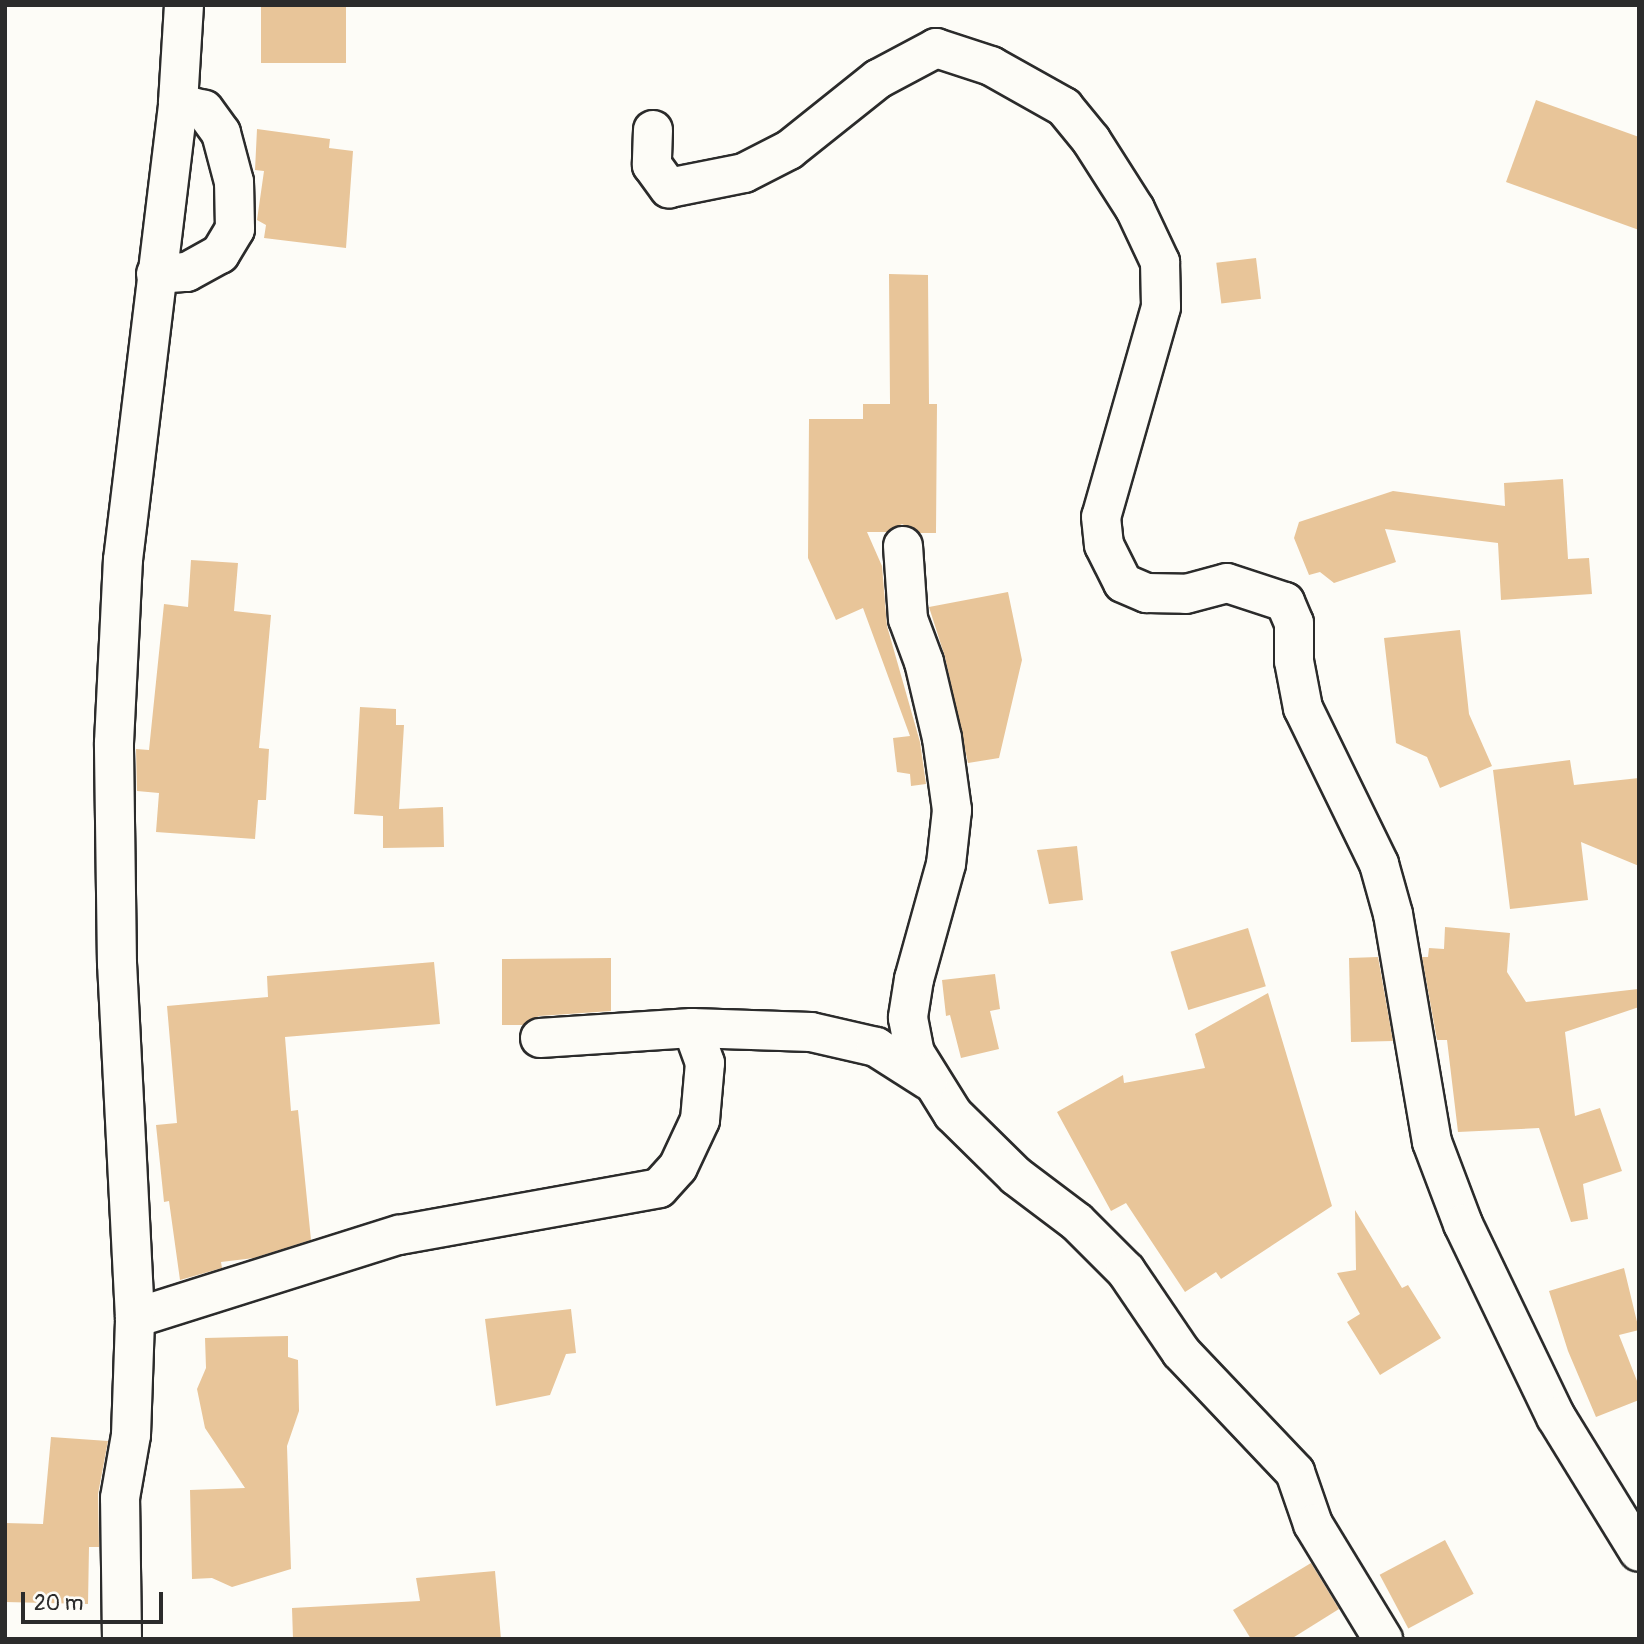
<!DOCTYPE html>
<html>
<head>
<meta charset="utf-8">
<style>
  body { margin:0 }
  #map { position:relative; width:1644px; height:1644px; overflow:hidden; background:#fdfcf7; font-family:Pangolin,sans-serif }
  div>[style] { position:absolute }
  .building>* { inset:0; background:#e8c599; transform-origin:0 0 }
  .roads { filter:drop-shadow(2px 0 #2b2b2b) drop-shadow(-2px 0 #2b2b2b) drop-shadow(0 2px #2b2b2b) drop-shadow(0 -2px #2b2b2b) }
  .street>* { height:38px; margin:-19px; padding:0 19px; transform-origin:19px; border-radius:19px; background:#fdfcf7 }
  span { translate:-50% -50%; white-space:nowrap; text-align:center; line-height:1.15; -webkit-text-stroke:5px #fdfcf7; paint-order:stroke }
  .frame { position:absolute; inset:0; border:7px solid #2b2b2b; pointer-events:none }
  .scale { position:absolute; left:21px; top:1592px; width:142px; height:32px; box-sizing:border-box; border:4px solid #2b2b2b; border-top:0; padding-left:9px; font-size:21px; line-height:24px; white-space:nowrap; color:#2b2b2b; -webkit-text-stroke:5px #fdfcf7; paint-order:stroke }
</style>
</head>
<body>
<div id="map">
  <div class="building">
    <div style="left:261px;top:5px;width:85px;height:58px"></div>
    <div style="clip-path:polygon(1536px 100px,1639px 137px,1639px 230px,1506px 182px)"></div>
    <div style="clip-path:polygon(257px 129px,330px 139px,329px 148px,353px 151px,346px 248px,264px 238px,266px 225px,257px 220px,264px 171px,255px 170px)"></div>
    <div style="left:1256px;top:258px;width:41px;height:40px;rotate:83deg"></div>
    <div style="clip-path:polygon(889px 274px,928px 275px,929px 404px,937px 404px,936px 533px,920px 533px,902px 524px,887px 532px,867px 532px,882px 566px,887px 626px,920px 742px,926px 784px,911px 786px,910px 774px,897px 772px,893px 738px,910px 736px,863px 608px,836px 620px,808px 558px,809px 419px,863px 419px,863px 404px,890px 404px)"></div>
    <div style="clip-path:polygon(1563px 479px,1568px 559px,1589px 558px,1592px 594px,1501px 600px,1498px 543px,1385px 529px,1396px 562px,1334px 583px,1320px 572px,1309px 575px,1294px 538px,1299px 522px,1393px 491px,1505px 506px,1504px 483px)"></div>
    <div style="clip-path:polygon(191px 560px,238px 563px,234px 611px,271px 615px,259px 748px,269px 749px,266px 800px,258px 800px,255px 839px,156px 832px,159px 793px,137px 791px,136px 749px,149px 750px,164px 604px,188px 607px)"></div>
    <div style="clip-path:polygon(1008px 592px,1022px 660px,999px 758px,968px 763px,945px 657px,929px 607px)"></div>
    <div style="clip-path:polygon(1460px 630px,1469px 714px,1492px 766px,1440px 788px,1427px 757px,1396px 743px,1384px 638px)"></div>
    <div style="clip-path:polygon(360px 707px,396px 709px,396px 725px,404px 725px,399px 809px,443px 807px,444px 847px,383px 848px,383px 816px,354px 814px)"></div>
    <div style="clip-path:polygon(1570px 760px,1574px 785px,1639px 778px,1639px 866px,1581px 842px,1588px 900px,1510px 909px,1493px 770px)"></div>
    <div style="clip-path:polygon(1077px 846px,1083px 900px,1049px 904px,1037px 850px)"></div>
    <div style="clip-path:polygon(1445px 927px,1510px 933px,1507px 972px,1526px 1002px,1638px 989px,1639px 1007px,1565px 1032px,1575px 1116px,1600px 1108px,1622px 1171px,1583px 1184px,1588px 1219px,1571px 1222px,1539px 1128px,1458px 1132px,1447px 1040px,1437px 1040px,1422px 957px,1428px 957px,1429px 948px,1444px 949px)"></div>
    <div style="left:1248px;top:928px;width:61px;height:81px;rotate:73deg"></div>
    <div style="clip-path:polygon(1378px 957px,1393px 1041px,1351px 1042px,1349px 958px)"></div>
    <div style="clip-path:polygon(611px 958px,611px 1011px,539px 1016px,523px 1025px,502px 1025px,502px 959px)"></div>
    <div style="clip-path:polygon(434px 962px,440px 1024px,285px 1037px,291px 1111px,298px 1110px,311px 1240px,254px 1258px,221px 1262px,222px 1268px,180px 1280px,169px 1201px,164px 1202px,156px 1125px,177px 1123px,167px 1006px,268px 997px,267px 976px)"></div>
    <div style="clip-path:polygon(995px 974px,1000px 1009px,990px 1011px,999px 1049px,961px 1058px,950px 1015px,946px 1016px,942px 980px)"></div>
    <div style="clip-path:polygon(1268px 993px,1332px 1206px,1221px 1279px,1216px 1272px,1185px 1292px,1126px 1203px,1111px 1211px,1057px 1112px,1123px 1075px,1124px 1083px,1205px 1068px,1195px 1034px)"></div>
    <div style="clip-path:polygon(1355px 1210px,1402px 1288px,1408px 1285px,1441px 1338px,1380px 1375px,1347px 1322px,1360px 1314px,1337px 1273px,1356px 1270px)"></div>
    <div style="clip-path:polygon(1624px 1268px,1639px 1330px,1619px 1335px,1639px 1386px,1639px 1400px,1596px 1417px,1568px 1351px,1549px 1291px)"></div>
    <div style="clip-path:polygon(571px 1309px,576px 1353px,566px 1354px,550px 1395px,496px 1406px,485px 1319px)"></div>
    <div style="clip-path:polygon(288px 1336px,288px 1357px,298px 1360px,299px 1411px,287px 1446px,291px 1569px,232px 1587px,212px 1578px,192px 1579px,190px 1490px,245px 1488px,205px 1428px,197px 1389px,206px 1368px,205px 1338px)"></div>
    <div style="clip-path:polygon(51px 1437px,108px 1441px,98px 1494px,99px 1547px,89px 1547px,88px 1604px,5px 1602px,5px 1523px,43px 1524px)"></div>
    <div style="left:1445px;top:1540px;width:61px;height:74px;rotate:62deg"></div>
    <div style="clip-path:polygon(1311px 1563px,1339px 1609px,1291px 1639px,1251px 1639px,1233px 1610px)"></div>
    <div style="clip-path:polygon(495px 1571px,501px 1639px,293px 1639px,292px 1608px,420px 1601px,416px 1578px)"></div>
  </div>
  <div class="roads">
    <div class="street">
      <div style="left:653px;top:130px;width:35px;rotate:92deg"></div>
      <div style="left:652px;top:165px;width:29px;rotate:54deg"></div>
      <div style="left:669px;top:188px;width:76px;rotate:-11.3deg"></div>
      <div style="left:744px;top:173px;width:51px;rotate:-27.1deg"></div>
      <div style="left:789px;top:150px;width:114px;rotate:-38.6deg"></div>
      <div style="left:878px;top:79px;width:66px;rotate:-28.1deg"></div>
      <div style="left:936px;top:48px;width:58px;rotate:18.1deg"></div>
      <div style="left:991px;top:66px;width:84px;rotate:29.3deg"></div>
      <div style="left:1064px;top:107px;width:43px;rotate:50.7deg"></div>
      <div style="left:1091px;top:140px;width:82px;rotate:57.5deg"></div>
      <div style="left:1135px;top:209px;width:59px;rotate:64.7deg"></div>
      <div style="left:1160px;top:262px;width:45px;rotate:88.7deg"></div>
      <div style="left:1161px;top:307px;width:218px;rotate:105.9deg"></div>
      <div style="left:1101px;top:517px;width:28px;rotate:84deg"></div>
      <div style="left:1104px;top:545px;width:42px;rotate:63.4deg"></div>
      <div style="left:1123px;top:583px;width:26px;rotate:23deg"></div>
      <div style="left:1147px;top:593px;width:39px;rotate:1deg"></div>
      <div style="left:1186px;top:594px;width:42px;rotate:-15deg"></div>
      <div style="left:1227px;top:583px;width:61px;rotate:18.1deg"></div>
      <div style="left:1285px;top:602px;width:23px;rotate:67deg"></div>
      <div style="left:1294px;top:623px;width:38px;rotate:90deg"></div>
      <div style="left:1294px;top:661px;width:48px;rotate:79.2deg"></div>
      <div style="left:1303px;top:708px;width:174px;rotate:64deg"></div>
      <div style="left:1379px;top:864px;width:52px;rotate:74.4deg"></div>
      <div style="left:1393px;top:914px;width:231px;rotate:80.3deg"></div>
      <div style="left:1432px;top:1142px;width:88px;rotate:69.3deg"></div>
      <div style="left:1463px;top:1224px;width:214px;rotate:64.3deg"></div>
      <div style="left:1556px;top:1417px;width:158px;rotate:58.4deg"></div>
      <div style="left:156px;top:274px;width:31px;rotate:-4deg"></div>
      <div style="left:187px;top:272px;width:38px;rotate:-29deg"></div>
      <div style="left:220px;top:254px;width:29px;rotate:-59deg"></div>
      <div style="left:235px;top:229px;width:47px;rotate:-91.2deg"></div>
      <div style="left:234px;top:182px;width:51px;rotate:-104.9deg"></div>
      <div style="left:221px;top:133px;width:29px;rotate:-126deg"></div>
      <div style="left:204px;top:110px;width:27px;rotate:-165deg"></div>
      <div style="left:903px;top:546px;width:73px;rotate:86.1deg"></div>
      <div style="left:908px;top:619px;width:46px;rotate:69.6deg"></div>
      <div style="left:924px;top:662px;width:78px;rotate:76.7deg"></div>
      <div style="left:942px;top:738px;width:73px;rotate:82.1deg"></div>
      <div style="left:952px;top:810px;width:54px;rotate:96.3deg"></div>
      <div style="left:946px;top:864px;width:119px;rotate:105.5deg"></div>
      <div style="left:914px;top:979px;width:39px;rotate:99deg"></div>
      <div style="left:908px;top:1018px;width:36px;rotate:79deg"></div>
      <div style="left:915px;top:1053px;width:72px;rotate:58.1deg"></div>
      <div style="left:953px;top:1114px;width:88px;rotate:44.5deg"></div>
      <div style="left:1016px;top:1176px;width:76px;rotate:37deg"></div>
      <div style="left:1077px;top:1222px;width:69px;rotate:45deg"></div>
      <div style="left:1126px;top:1271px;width:98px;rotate:55.8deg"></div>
      <div style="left:1181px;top:1352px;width:166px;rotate:46.5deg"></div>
      <div style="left:1295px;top:1472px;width:55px;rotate:70.9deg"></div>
      <div style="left:1313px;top:1524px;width:135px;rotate:58.7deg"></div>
      <div style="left:540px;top:1038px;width:152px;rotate:-3.8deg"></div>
      <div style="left:692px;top:1028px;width:119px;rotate:1.9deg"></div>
      <div style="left:811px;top:1032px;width:67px;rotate:13deg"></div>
      <div style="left:876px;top:1047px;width:62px;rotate:32.4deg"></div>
      <div style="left:135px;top:1318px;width:277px;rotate:-17.5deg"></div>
      <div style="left:399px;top:1235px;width:264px;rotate:-10.2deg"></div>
      <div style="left:659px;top:1188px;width:28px;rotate:-48deg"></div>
      <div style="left:678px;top:1167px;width:52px;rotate:-64.9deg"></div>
      <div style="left:700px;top:1120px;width:57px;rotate:-85deg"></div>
      <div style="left:705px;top:1063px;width:37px;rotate:-110deg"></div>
      <div style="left:122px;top:1639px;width:141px;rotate:-90.8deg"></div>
      <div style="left:120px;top:1498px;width:64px;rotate:-80.1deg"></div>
      <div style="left:131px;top:1435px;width:117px;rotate:-88deg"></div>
      <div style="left:135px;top:1318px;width:354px;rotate:-92.9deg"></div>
      <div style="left:117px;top:964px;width:221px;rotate:-90.8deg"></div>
      <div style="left:114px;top:743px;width:183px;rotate:-87.2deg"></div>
      <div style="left:123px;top:560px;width:460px;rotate:-83.1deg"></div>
      <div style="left:178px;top:103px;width:98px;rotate:-86.5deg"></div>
    </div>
  </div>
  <div class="frame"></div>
  <div class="scale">20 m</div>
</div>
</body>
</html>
